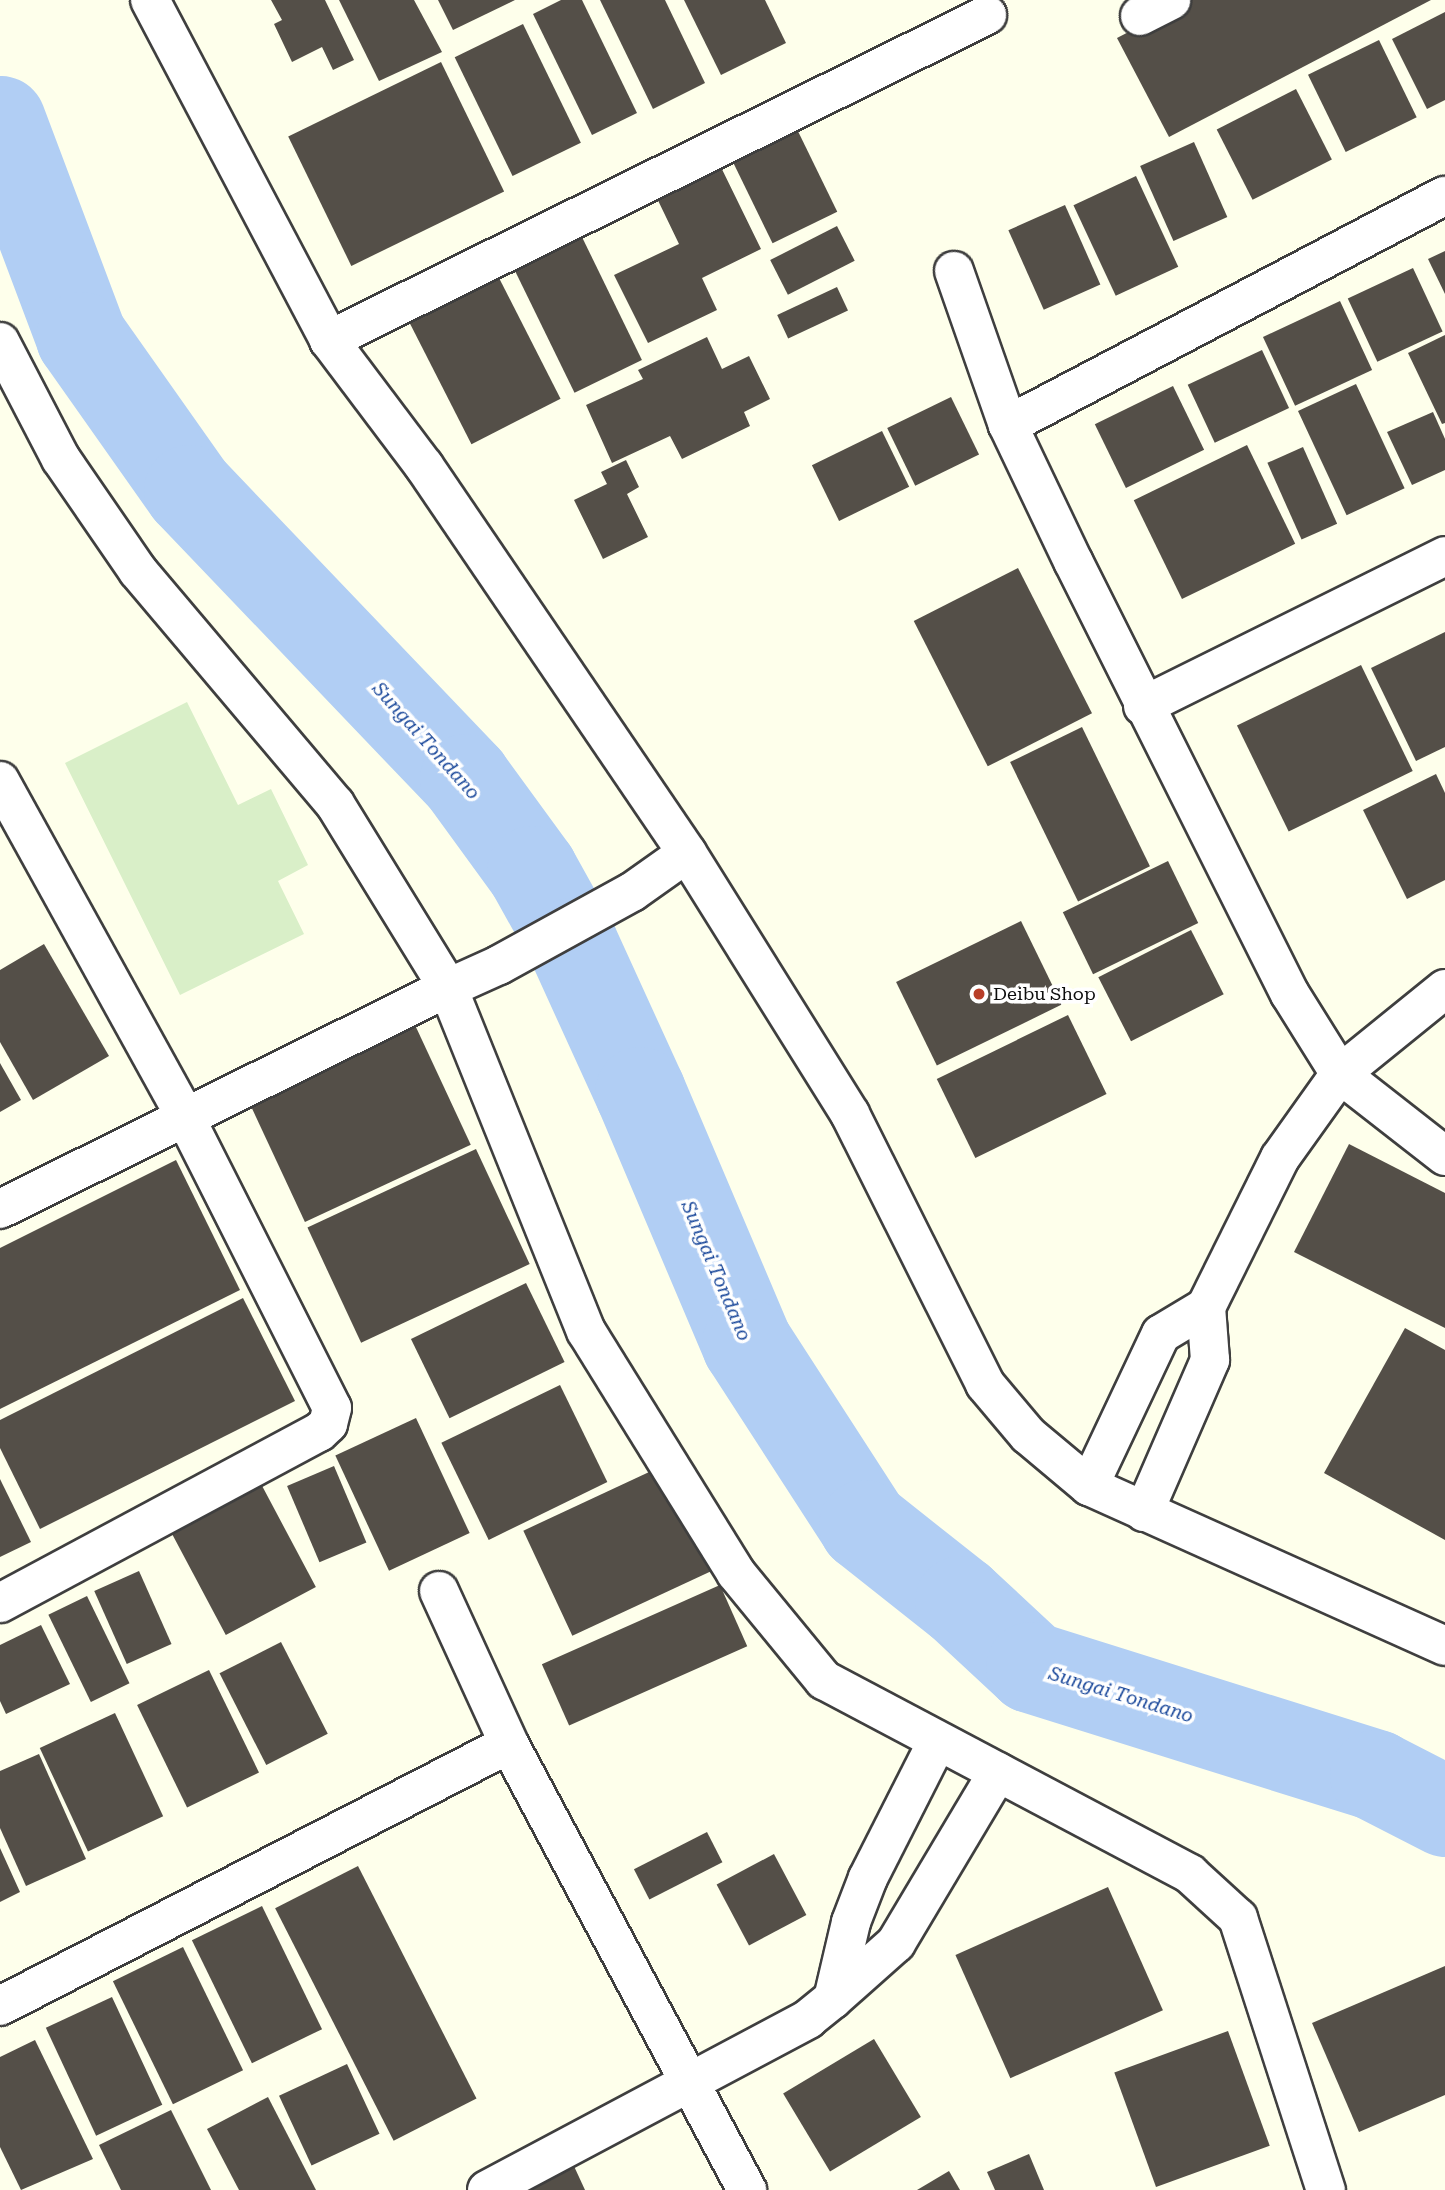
<!DOCTYPE html>
<html>
<head>
<meta charset="utf-8">
<style>
  body { margin:0 }
  #map { position:relative; width:1445px; height:2190px; overflow:hidden; background:#feffeb; font-family:"Roboto Serif",serif }
  div>[style] { position:absolute }
  .pitch>* { inset:0; background:#d9efc8 }
  .river>* { height:91px; margin:-45.5px; padding:0 45.5px; transform-origin:45.5px; border-radius:45.5px; background:#b1cef4 }
  .building>* { inset:0; background:#544f48; transform-origin:0 0 }
  .roads { filter:drop-shadow(2px 0 #3f3f3f) drop-shadow(-2px 0 #3f3f3f) drop-shadow(0 2px #3f3f3f) drop-shadow(0 -2px #3f3f3f) }
  .street>* { height:38px; margin:-19px; padding:0 19px; transform-origin:19px; border-radius:19px; background:#fff }
  .dots>* { width:19px; height:19px; translate:-50% -50%; box-sizing:border-box; border:4px solid #fff; border-radius:50% }
  span { translate:-50% -50%; white-space:nowrap; text-align:center; line-height:1.15; -webkit-text-stroke:7px #fff; paint-order:stroke }
  .poi-label { font-size:18px; color:#0c0c0c }
  .left { translate:0 -50%; text-align:left }
  .water-label { font-size:19px; color:#19479a; font-style:italic }
</style>
</head>
<body>
<div id="map">
  <div class="pitch">
    <div style="clip-path:polygon(187px 702px,238px 805px,271px 789px,308px 865px,278px 881px,304px 934px,180px 995px,65px 763px)"></div>
  </div>
  <div class="river">
    <div style="left:0;top:121px;width:231px;rotate:69.4deg"></div>
    <div style="left:81px;top:337px;width:187px;rotate:54.8deg"></div>
    <div style="left:189px;top:490px;width:400px;rotate:46.3deg"></div>
    <div style="left:465px;top:779px;width:114px;rotate:53.9deg"></div>
    <div style="left:532px;top:871px;width:82px;rotate:60.9deg"></div>
    <div style="left:572px;top:943px;width:164px;rotate:65.5deg"></div>
    <div style="left:640px;top:1092px;width:274px;rotate:67deg"></div>
    <div style="left:747px;top:1344px;width:216px;rotate:57.1deg"></div>
    <div style="left:864px;top:1525px;width:122px;rotate:38.4deg"></div>
    <div style="left:960px;top:1601px;width:97px;rotate:42.9deg"></div>
    <div style="left:1031px;top:1667px;width:361px;rotate:17.4deg"></div>
    <div style="left:1375px;top:1775px;width:79px;rotate:27.2deg"></div>
  </div>
  <div class="building">
    <div style="clip-path:polygon(271px 0,325px 0,354px 60px,333px 70px,322px 47px,292px 62px,274px 24px,282px 20px)"></div>
    <div style="clip-path:polygon(339px 0,414px 0,442px 52px,379px 81px)"></div>
    <div style="clip-path:polygon(438px 0,515px 0,453px 30px)"></div>
    <div style="clip-path:polygon(561px 0,582px 0,637px 113px,592px 135px,533px 14px)"></div>
    <div style="clip-path:polygon(600px 0,665px 0,705px 83px,653px 109px)"></div>
    <div style="clip-path:polygon(684px 0,765px 0,786px 43px,721px 75px)"></div>
    <div style="clip-path:polygon(1190px 0,1431px 0,1169px 137px,1117px 38px)"></div>
    <div style="clip-path:polygon(1445px 12px,1445px 100px,1427px 109px,1392px 39px)"></div>
    <div style="left:523px;top:24px;width:132px;height:76px;rotate:64deg"></div>
    <div style="left:1379px;top:40px;width:86px;height:79px;rotate:64deg"></div>
    <div style="left:441px;top:62px;width:144px;height:170px;rotate:64deg"></div>
    <div style="left:1296px;top:89px;width:79px;height:89px;rotate:63deg"></div>
    <div style="left:793px;top:121px;width:101px;height:72px;rotate:64deg"></div>
    <div style="left:1194px;top:142px;width:82px;height:59px;rotate:66deg"></div>
    <div style="clip-path:polygon(716px 157px,761px 249px,702px 278px,717px 310px,648px 343px,614px 275px,679px 244px,652px 188px)"></div>
    <div style="left:1136px;top:176px;width:100px;height:69px;rotate:65deg"></div>
    <div style="left:1065px;top:205px;width:87px;height:62px;rotate:66deg"></div>
    <div style="left:837px;top:226px;width:39px;height:75px;rotate:63deg"></div>
    <div style="left:581px;top:235px;width:139px;height:75px;rotate:64deg"></div>
    <div style="clip-path:polygon(1445px 251px,1445px 294px,1428px 259px)"></div>
    <div style="left:1413px;top:268px;width:70px;height:72px;rotate:65deg"></div>
    <div style="left:497px;top:274px;width:140px;height:100px;rotate:63deg"></div>
    <div style="left:837px;top:287px;width:26px;height:66px;rotate:65deg"></div>
    <div style="left:1340px;top:301px;width:76px;height:85px;rotate:65deg"></div>
    <div style="clip-path:polygon(1445px 335px,1445px 423px,1442px 424px,1408px 353px)"></div>
    <div style="clip-path:polygon(707px 337px,722px 369px,749px 356px,770px 399px,744px 412px,750px 426px,682px 459px,670px 436px,612px 463px,586px 405px,643px 379px,638px 370px)"></div>
    <div style="left:1262px;top:350px;width:64px;height:82px;rotate:65deg"></div>
    <div style="left:1356px;top:384px;width:115px;height:64px;rotate:65deg"></div>
    <div style="left:1173px;top:386px;width:71px;height:87px;rotate:64deg"></div>
    <div style="left:951px;top:397px;width:64px;height:71px;rotate:64deg"></div>
    <div style="clip-path:polygon(1433px 412px,1445px 439px,1445px 470px,1412px 485px,1387px 432px)"></div>
    <div style="left:882px;top:431px;width:62px;height:78px;rotate:64deg"></div>
    <div style="left:1247px;top:445px;width:110px;height:126px;rotate:64deg"></div>
    <div style="left:1303px;top:447px;width:84px;height:39px;rotate:66deg"></div>
    <div style="clip-path:polygon(626px 460px,639px 487px,627px 494px,648px 537px,603px 559px,574px 500px,607px 484px,601px 472px)"></div>
    <div style="left:1018px;top:568px;width:163px;height:117px;rotate:63deg"></div>
    <div style="clip-path:polygon(1445px 632px,1445px 747px,1416px 761px,1371px 668px)"></div>
    <div style="left:1361px;top:665px;width:118px;height:138px;rotate:64deg"></div>
    <div style="left:1082px;top:727px;width:155px;height:80px;rotate:64deg"></div>
    <div style="clip-path:polygon(1436px 774px,1445px 793px,1445px 880px,1407px 899px,1363px 810px)"></div>
    <div style="left:1168px;top:861px;width:69px;height:117px;rotate:64deg"></div>
    <div style="left:1021px;top:921px;width:93px;height:139px;rotate:64deg"></div>
    <div style="left:1191px;top:930px;width:72px;height:104px;rotate:63deg"></div>
    <div style="clip-path:polygon(44px 944px,109px 1056px,33px 1100px,0 1042px,0 970px)"></div>
    <div style="left:1068px;top:1015px;width:88px;height:146px;rotate:64deg"></div>
    <div style="left:415px;top:1025px;width:132px;height:183px;rotate:65deg"></div>
    <div style="clip-path:polygon(0 1063px,21px 1100px,0 1112px)"></div>
    <div style="clip-path:polygon(1349px 1144px,1445px 1193px,1445px 1328px,1294px 1252px)"></div>
    <div style="left:476px;top:1149px;width:127px;height:186px;rotate:65deg"></div>
    <div style="clip-path:polygon(176px 1160px,240px 1290px,0 1409px,0 1248px)"></div>
    <div style="left:526px;top:1283px;width:88px;height:128px;rotate:64deg"></div>
    <div style="clip-path:polygon(243px 1298px,295px 1401px,40px 1529px,0 1448px,0 1420px)"></div>
    <div style="clip-path:polygon(1405px 1328px,1445px 1350px,1445px 1540px,1324px 1473px)"></div>
    <div style="left:560px;top:1385px;width:108px;height:132px;rotate:64deg"></div>
    <div style="left:416px;top:1418px;width:127px;height:89px;rotate:65deg"></div>
    <div style="left:334px;top:1466px;width:83px;height:51px;rotate:67deg"></div>
    <div style="left:662px;top:1466px;width:116px;height:153px;rotate:65deg"></div>
    <div style="clip-path:polygon(0 1479px,31px 1542px,0 1557px)"></div>
    <div style="left:260px;top:1482px;width:119px;height:102px;rotate:62deg"></div>
    <div style="left:139px;top:1571px;width:80px;height:49px;rotate:66deg"></div>
    <div style="left:720px;top:1585px;width:67px;height:195px;rotate:66deg"></div>
    <div style="left:87px;top:1596px;width:97px;height:43px;rotate:64deg"></div>
    <div style="clip-path:polygon(41px 1625px,70px 1684px,6px 1714px,0 1701px,0 1645px)"></div>
    <div style="left:281px;top:1642px;width:103px;height:69px;rotate:63deg"></div>
    <div style="left:209px;top:1670px;width:114px;height:80px;rotate:64deg"></div>
    <div style="left:115px;top:1713px;width:114px;height:83px;rotate:65deg"></div>
    <div style="clip-path:polygon(39px 1754px,86px 1859px,26px 1886px,0 1828px,0 1771px)"></div>
    <div style="left:707px;top:1832px;width:34px;height:82px;rotate:63deg"></div>
    <div style="clip-path:polygon(0 1848px,20px 1892px,0 1902px)"></div>
    <div style="left:774px;top:1854px;width:69px;height:65px;rotate:62deg"></div>
    <div style="left:358px;top:1866px;width:261px;height:93px;rotate:63deg"></div>
    <div style="left:1108px;top:1887px;width:135px;height:167px;rotate:66deg"></div>
    <div style="left:262px;top:1906px;width:137px;height:78px;rotate:64deg"></div>
    <div style="left:183px;top:1947px;width:137px;height:78px;rotate:64deg"></div>
    <div style="clip-path:polygon(1445px 1966px,1445px 2095px,1359px 2132px,1312px 2023px)"></div>
    <div style="left:112px;top:1997px;width:119px;height:73px;rotate:65deg"></div>
    <div style="left:1228px;top:2031px;width:122px;height:121px;rotate:70deg"></div>
    <div style="left:874px;top:2039px;width:91px;height:106px;rotate:59deg"></div>
    <div style="clip-path:polygon(35px 2040px,93px 2159px,21px 2190px,0 2147px,0 2057px)"></div>
    <div style="left:347px;top:2064px;width:77px;height:75px;rotate:65deg"></div>
    <div style="clip-path:polygon(268px 2097px,316px 2190px,239px 2190px,207px 2129px)"></div>
    <div style="clip-path:polygon(171px 2110px,211px 2190px,121px 2190px,99px 2145px)"></div>
    <div style="clip-path:polygon(1029px 2154px,1044px 2190px,995px 2190px,987px 2172px)"></div>
    <div style="clip-path:polygon(573px 2164px,585px 2190px,520px 2190px)"></div>
    <div style="clip-path:polygon(949px 2171px,960px 2190px,917px 2190px)"></div>
  </div>
  <div class="roads">
    <div class="street">
      <div style="left:150px;top:0;width:384px;rotate:62.2deg"></div>
      <div style="left:329px;top:340px;width:158px;rotate:53deg"></div>
      <div style="left:424px;top:466px;width:468px;rotate:55.8deg"></div>
      <div style="left:687px;top:853px;width:308px;rotate:58deg"></div>
      <div style="left:850px;top:1114px;width:302px;rotate:63.4deg"></div>
      <div style="left:985px;top:1384px;width:67px;rotate:49.9deg"></div>
      <div style="left:1028px;top:1435px;width:80px;rotate:39.9deg"></div>
      <div style="left:1089px;top:1486px;width:390px;rotate:24.2deg"></div>
      <div style="left:1140px;top:16px;width:35px;rotate:-27deg"></div>
      <div style="left:954px;top:271px;width:163px;rotate:70.7deg"></div>
      <div style="left:1008px;top:425px;width:151px;rotate:64.5deg"></div>
      <div style="left:1073px;top:561px;width:484px;rotate:63.4deg"></div>
      <div style="left:1290px;top:994px;width:94px;rotate:58deg"></div>
      <div style="left:1340px;top:1074px;width:135px;rotate:-39deg"></div>
      <div style="left:329px;top:340px;width:734px;rotate:-26.29deg"></div>
      <div style="left:0;top:342px;width:132px;rotate:62.5deg"></div>
      <div style="left:61px;top:459px;width:136px;rotate:55.5deg"></div>
      <div style="left:138px;top:571px;width:305px;rotate:49.8deg"></div>
      <div style="left:335px;top:804px;width:216px;rotate:58.4deg"></div>
      <div style="left:448px;top:988px;width:56px;rotate:-24.3deg"></div>
      <div style="left:499px;top:965px;width:152px;rotate:-28.8deg"></div>
      <div style="left:632px;top:892px;width:67px;rotate:-35.3deg"></div>
      <div style="left:1008px;top:425px;width:493px;rotate:-27.7deg"></div>
      <div style="left:1143px;top:706px;width:337px;rotate:-26.4deg"></div>
      <div style="left:0;top:781px;width:381px;rotate:61.1deg"></div>
      <div style="left:184px;top:1115px;width:328px;rotate:63.2deg"></div>
      <div style="left:332px;top:1408px;width:16px;rotate:104deg"></div>
      <div style="left:328px;top:1424px;width:12px;rotate:138deg"></div>
      <div style="left:319px;top:1432px;width:362px;rotate:151.8deg"></div>
      <div style="left:0;top:1209px;width:500px;rotate:-26.3deg"></div>
      <div style="left:448px;top:988px;width:370px;rotate:68.1deg"></div>
      <div style="left:586px;top:1331px;width:285px;rotate:58.2deg"></div>
      <div style="left:736px;top:1573px;width:139px;rotate:50.6deg"></div>
      <div style="left:824px;top:1680px;width:414px;rotate:27.9deg"></div>
      <div style="left:1190px;top:1874px;width:65px;rotate:42.5deg"></div>
      <div style="left:1238px;top:1918px;width:286px;rotate:72.1deg"></div>
      <div style="left:1089px;top:1486px;width:168px;rotate:-64.7deg"></div>
      <div style="left:1161px;top:1334px;width:52px;rotate:-31deg"></div>
      <div style="left:1144px;top:1512px;width:166px;rotate:-66.5deg"></div>
      <div style="left:1210px;top:1360px;width:53px;rotate:-94.3deg"></div>
      <div style="left:1206px;top:1307px;width:166px;rotate:-63.6deg"></div>
      <div style="left:1280px;top:1158px;width:103px;rotate:-54.5deg"></div>
      <div style="left:1340px;top:1074px;width:133px;rotate:38deg"></div>
      <div style="left:439px;top:1591px;width:168px;rotate:65.4deg"></div>
      <div style="left:509px;top:1744px;width:506px;rotate:61.91deg"></div>
      <div style="left:833px;top:1999px;width:79px;rotate:-76.8deg"></div>
      <div style="left:851px;top:1922px;width:47px;rotate:-68.9deg"></div>
      <div style="left:868px;top:1878px;width:153px;rotate:-63.1deg"></div>
      <div style="left:0;top:2006px;width:572px;rotate:-27.24deg"></div>
      <div style="left:487px;top:2190px;width:364px;rotate:-28deg"></div>
      <div style="left:808px;top:2019px;width:32px;rotate:-39deg"></div>
      <div style="left:833px;top:1999px;width:84px;rotate:-41.6deg"></div>
      <div style="left:896px;top:1943px;width:199px;rotate:-59.2deg"></div>
    </div>
  </div>
  <div class="dots">
    <div style="left:979px;top:994px;background:#b83e28"></div>
  </div>
  <div class="poi-label">
    <span class="left" style="left:993px;top:994px">Deibu Shop</span>
  </div>
  <div class="water-label">
    <span style="left:426px;top:741px;rotate:48deg">Sungai Tondano</span>
    <span style="left:716px;top:1271px;rotate:67deg">Sungai Tondano</span>
    <span style="left:1121px;top:1695px;rotate:17deg">Sungai Tondano</span>
  </div>
</div>
</body>
</html>
